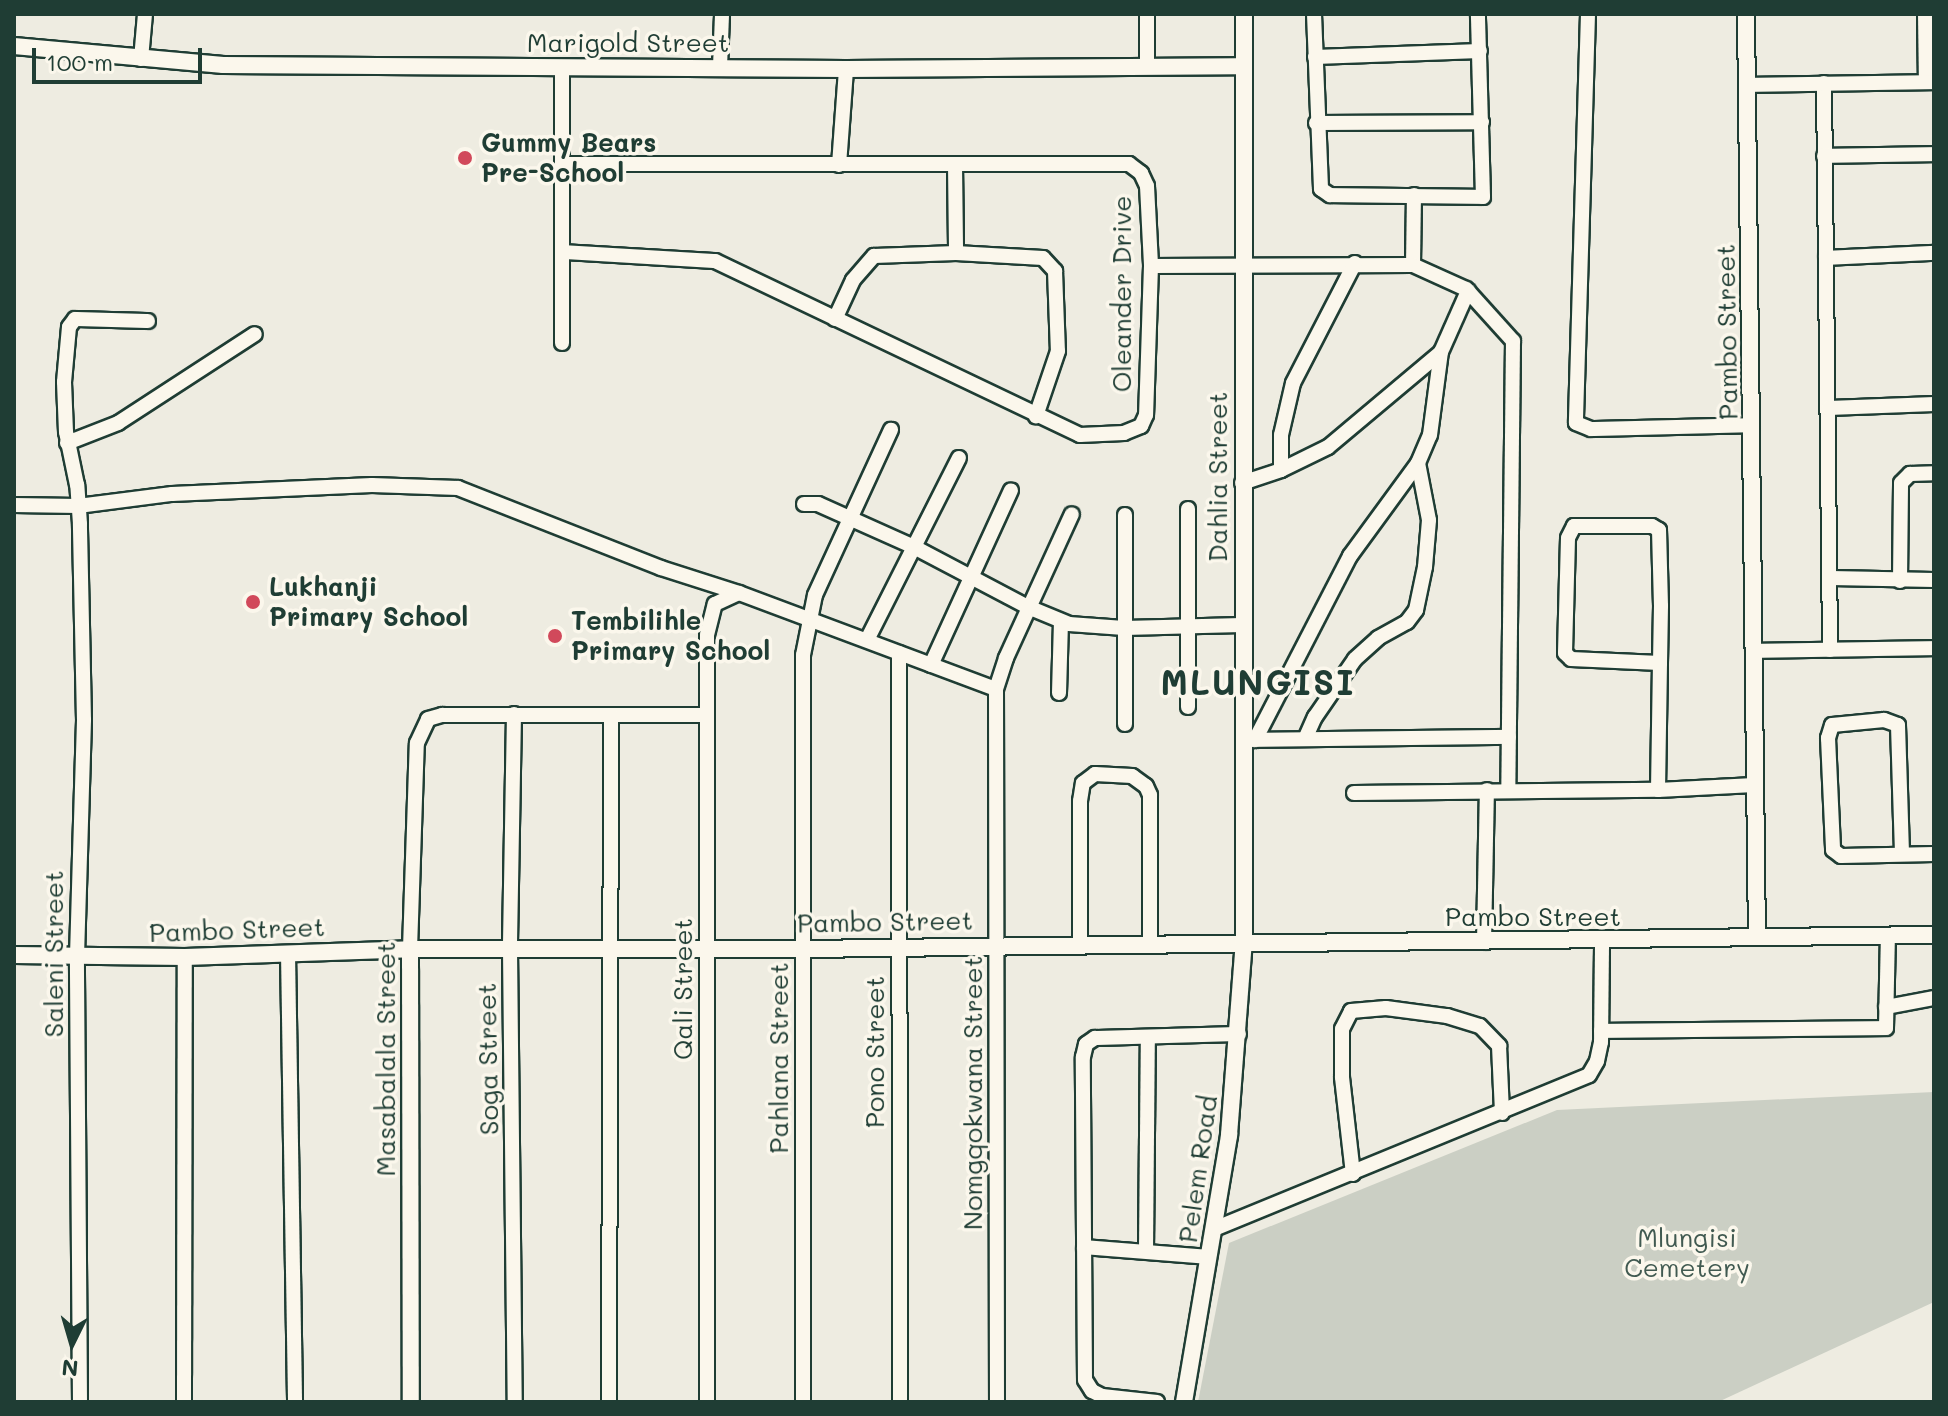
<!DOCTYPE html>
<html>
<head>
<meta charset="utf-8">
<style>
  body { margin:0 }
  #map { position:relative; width:1948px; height:1416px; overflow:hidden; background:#eeece1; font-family:Mali,sans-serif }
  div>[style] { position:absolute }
  .green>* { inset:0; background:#cbcfc4 }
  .roads { filter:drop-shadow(2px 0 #1f3d34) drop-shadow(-2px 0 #1f3d34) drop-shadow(0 2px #1f3d34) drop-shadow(0 -2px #1f3d34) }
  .minor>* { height:14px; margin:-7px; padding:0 7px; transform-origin:7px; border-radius:7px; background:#fbf7ec }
  .tertiary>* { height:16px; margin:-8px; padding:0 8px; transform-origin:8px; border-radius:8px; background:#fbf7ec }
  .dots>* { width:22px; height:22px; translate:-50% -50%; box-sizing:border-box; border:4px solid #fbf7ec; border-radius:50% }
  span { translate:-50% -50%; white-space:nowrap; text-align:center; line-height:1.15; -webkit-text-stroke:7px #fbf7ec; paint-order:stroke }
  .street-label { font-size:26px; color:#1f3d34 }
  .poi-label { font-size:26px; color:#1f3d34; font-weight:700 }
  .left { translate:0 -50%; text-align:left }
  .park-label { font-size:26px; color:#415a51 }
  .district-label { font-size:34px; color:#1f3d34; font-weight:700; letter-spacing:2px }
  .frame { position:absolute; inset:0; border:16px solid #1f3d34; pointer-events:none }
  .north { position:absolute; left:32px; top:1304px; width:80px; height:80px; -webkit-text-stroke:6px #fbf7ec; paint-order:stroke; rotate:185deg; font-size:22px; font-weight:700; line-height:32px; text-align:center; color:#1f3d34 }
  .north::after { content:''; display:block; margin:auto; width:28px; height:36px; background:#1f3d34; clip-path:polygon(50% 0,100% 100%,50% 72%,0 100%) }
  .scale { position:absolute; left:32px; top:48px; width:170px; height:36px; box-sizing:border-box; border:4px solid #1f3d34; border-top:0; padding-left:10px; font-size:24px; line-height:28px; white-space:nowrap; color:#1f3d34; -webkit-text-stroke:6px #fbf7ec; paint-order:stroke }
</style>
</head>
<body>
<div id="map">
  <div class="green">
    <div style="clip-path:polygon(1934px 1092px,1934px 1302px,1718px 1402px,1198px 1402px,1229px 1243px,1557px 1110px)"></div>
  </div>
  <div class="roads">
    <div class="minor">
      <div style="left:1314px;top:14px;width:175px;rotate:87.7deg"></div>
      <div style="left:1321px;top:189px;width:11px;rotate:34deg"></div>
      <div style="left:1330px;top:195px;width:153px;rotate:0.7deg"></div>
      <div style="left:1483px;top:197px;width:183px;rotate:-91.6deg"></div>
      <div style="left:1588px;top:14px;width:409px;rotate:91.7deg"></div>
      <div style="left:1576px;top:423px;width:16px;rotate:22deg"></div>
      <div style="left:1591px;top:429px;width:161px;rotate:-1.4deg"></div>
      <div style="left:1925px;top:14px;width:68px;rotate:89.2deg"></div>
      <div style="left:1315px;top:57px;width:165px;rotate:-2.1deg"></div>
      <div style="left:141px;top:59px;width:45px;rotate:-84.9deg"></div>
      <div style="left:720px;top:67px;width:53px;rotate:-87.8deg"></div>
      <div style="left:1147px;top:67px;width:53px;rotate:-90deg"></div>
      <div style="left:1824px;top:83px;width:567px;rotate:89.39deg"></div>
      <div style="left:1749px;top:85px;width:185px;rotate:-0.9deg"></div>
      <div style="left:1316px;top:123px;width:166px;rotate:-0.3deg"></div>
      <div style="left:1824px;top:156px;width:110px;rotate:-1deg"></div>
      <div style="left:563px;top:164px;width:566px"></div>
      <div style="left:1129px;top:164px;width:15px;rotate:37deg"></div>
      <div style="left:1141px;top:173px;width:14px;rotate:65deg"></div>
      <div style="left:1147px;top:186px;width:80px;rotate:87.1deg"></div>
      <div style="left:1151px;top:266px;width:149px;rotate:91.9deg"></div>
      <div style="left:1146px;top:415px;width:12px;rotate:114deg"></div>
      <div style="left:1141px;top:426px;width:18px;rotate:158deg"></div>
      <div style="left:1124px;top:433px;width:44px;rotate:177.4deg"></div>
      <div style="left:1080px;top:435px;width:404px;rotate:-154.5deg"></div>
      <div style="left:715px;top:261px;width:151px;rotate:-176.6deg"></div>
      <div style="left:839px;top:165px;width:96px;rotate:-85.8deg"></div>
      <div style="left:955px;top:165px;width:88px;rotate:89.3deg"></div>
      <div style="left:1826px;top:258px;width:108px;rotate:-2.7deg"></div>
      <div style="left:1413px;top:265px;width:70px;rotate:-89.2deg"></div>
      <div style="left:1151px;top:266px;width:262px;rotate:-0.2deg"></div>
      <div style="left:1413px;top:265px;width:58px;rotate:24.4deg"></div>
      <div style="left:1466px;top:289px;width:70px;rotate:47.9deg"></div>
      <div style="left:1513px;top:341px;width:449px;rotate:90.6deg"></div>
      <div style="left:835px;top:319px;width:43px;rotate:-65.2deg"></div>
      <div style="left:853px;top:280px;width:32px;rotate:-49deg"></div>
      <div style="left:874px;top:256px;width:82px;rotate:-2.1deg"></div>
      <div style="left:956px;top:253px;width:87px;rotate:3.3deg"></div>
      <div style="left:1043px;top:258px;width:18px;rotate:47deg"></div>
      <div style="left:1055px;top:271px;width:80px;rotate:87.9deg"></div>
      <div style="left:1058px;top:351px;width:69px;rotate:108.7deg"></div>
      <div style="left:562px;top:343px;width:276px;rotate:-90deg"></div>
      <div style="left:1829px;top:408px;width:105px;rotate:-2.2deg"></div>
      <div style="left:67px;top:443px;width:55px;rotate:-21.4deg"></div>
      <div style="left:118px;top:423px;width:163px;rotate:-33deg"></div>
      <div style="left:1281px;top:470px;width:35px;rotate:-90deg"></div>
      <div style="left:1281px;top:435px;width:53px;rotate:-77deg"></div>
      <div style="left:1293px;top:383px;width:135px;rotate:-62.7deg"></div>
      <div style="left:1242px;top:483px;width:41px;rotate:-18.4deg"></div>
      <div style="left:1281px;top:470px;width:52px;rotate:-26.1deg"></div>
      <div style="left:1328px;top:447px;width:146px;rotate:-40deg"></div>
      <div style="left:804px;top:504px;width:14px"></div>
      <div style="left:818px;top:504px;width:105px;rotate:24.1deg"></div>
      <div style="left:914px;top:547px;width:129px;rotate:27.8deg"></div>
      <div style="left:1028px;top:607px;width:44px;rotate:22.5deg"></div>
      <div style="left:1069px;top:624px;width:55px;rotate:4.2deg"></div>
      <div style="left:1124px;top:628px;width:118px;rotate:-1.5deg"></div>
      <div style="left:14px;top:505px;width:64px;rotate:0.9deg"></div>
      <div style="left:78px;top:506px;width:95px;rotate:-7.3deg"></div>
      <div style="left:172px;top:494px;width:200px;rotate:-2.6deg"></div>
      <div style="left:372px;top:485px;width:86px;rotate:2deg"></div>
      <div style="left:458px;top:488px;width:218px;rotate:21.5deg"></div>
      <div style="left:661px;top:568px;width:82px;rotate:17.8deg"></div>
      <div style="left:739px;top:593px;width:274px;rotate:20.5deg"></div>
      <div style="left:1125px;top:515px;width:209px;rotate:90deg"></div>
      <div style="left:1831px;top:578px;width:103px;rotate:1.1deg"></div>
      <div style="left:1900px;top:581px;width:98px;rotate:-89.4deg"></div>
      <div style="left:1901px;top:483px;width:13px;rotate:-45deg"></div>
      <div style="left:1910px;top:474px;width:24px;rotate:-2deg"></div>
      <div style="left:867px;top:640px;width:204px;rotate:-63.2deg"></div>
      <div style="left:1753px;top:651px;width:181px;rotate:-0.9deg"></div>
      <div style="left:899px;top:653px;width:749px;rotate:89.92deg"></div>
      <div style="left:931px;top:665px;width:192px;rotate:-65.4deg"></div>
      <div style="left:1059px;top:693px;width:71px;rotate:-88.4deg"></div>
      <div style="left:1188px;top:707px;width:198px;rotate:-90deg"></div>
      <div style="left:514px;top:714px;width:236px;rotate:91deg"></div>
      <div style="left:510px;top:950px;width:452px;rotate:89.4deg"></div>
      <div style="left:1305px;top:739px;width:24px;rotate:-66deg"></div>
      <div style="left:1315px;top:717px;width:70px;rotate:-55.4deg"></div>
      <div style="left:1355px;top:659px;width:31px;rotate:-42deg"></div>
      <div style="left:1378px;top:638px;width:33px;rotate:-29deg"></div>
      <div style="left:1407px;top:622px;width:15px;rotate:-53deg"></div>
      <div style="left:1416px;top:610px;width:44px;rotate:-78.2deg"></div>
      <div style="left:1425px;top:567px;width:47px;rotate:-85.1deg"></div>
      <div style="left:1429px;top:520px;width:58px;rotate:-100.9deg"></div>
      <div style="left:1250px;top:740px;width:259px;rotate:-0.7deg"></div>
      <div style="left:1255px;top:740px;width:207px;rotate:-62.7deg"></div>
      <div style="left:1350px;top:556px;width:115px;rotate:-53.8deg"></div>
      <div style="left:1418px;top:463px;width:30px;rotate:-67deg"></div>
      <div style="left:1430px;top:435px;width:84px;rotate:-82.5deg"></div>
      <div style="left:1441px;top:352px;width:67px;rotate:-66.1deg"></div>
      <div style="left:1658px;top:790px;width:127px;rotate:-89.1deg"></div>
      <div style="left:1660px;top:663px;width:57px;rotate:-89deg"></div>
      <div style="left:1661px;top:606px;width:76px;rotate:-91.5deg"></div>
      <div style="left:1659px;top:530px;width:8px;rotate:-150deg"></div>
      <div style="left:1652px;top:526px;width:78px;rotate:180deg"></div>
      <div style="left:1574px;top:526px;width:13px;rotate:117deg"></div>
      <div style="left:1568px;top:538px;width:115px;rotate:91.5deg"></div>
      <div style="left:1565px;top:653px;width:8px;rotate:45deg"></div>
      <div style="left:1571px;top:659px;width:89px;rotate:2.6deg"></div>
      <div style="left:1354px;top:793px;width:304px;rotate:-0.6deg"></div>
      <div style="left:1658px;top:790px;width:96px;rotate:-3deg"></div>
      <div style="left:1902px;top:853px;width:128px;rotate:-91.8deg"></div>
      <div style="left:1898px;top:725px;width:15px;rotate:-160deg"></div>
      <div style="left:1884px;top:720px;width:52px;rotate:174.5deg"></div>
      <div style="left:1832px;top:725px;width:14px;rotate:107deg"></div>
      <div style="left:1828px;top:738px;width:112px;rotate:87.4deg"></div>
      <div style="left:1833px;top:850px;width:10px;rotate:37deg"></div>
      <div style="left:1841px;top:856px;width:93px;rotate:-1.2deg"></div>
      <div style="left:1484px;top:942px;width:152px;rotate:-88.9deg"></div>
      <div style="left:1080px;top:944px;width:143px;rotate:-90deg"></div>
      <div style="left:1080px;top:801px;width:18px;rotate:-81deg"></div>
      <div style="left:1083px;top:783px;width:15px;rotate:-37deg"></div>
      <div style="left:1095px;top:774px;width:37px;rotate:3deg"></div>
      <div style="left:1132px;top:776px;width:17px;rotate:36deg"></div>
      <div style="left:1146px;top:786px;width:10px;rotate:66deg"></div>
      <div style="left:1150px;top:795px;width:147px;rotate:90deg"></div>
      <div style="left:410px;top:949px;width:206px;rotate:-88.1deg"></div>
      <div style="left:417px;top:743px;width:26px;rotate:-65deg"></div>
      <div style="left:428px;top:719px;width:15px;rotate:-16deg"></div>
      <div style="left:442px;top:715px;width:263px"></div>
      <div style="left:288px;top:953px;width:449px;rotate:89.1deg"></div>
      <div style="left:1886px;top:1007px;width:49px;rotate:-10.6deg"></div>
      <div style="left:1601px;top:1031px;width:285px;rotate:-0.6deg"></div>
      <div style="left:1886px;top:1028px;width:93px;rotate:-88.8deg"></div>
      <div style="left:1353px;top:1174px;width:98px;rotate:-96.5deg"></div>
      <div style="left:1342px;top:1077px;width:48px;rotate:-90deg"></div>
      <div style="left:1342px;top:1029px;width:20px;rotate:-63deg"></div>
      <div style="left:1351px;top:1011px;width:35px;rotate:-5deg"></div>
      <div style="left:1386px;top:1008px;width:62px;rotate:7.5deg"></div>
      <div style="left:1447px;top:1016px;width:34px;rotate:17deg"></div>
      <div style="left:1480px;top:1026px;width:28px;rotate:46deg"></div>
      <div style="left:1499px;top:1046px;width:67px;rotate:87.4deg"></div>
      <div style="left:1214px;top:1229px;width:405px;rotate:-22.3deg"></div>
      <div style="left:1589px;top:1075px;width:16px;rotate:-60deg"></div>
      <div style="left:1597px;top:1061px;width:19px;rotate:-78deg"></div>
      <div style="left:1601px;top:1042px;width:101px;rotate:-89.4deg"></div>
      <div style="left:1084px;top:1247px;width:125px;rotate:4.6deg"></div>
      <div style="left:1146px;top:1250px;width:213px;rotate:-89.5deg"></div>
      <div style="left:80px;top:1402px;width:446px;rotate:-90.4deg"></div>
      <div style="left:77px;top:956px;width:236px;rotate:-88.3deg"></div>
      <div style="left:84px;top:720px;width:196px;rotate:-91.2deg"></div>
      <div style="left:80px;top:524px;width:39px;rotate:-94deg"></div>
      <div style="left:77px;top:485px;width:54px;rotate:-101.7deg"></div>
      <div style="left:66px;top:432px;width:50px;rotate:-92.3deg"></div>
      <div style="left:64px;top:382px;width:55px;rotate:-84.8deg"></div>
      <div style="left:69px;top:327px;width:10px;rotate:-53deg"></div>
      <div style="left:75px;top:319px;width:73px;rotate:1.6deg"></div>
      <div style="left:184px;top:1402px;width:445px;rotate:-89.9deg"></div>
      <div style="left:609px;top:1402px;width:687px;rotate:-89.83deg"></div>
      <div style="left:707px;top:1402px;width:767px;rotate:-90deg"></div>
      <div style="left:707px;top:635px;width:32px;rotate:-76deg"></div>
      <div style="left:715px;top:604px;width:26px;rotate:-25deg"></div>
      <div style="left:803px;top:1402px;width:747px;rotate:-90deg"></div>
      <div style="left:803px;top:655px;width:61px;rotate:-78.7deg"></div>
      <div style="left:815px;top:595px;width:182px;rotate:-65.3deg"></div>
      <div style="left:997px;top:1402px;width:713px;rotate:-90.08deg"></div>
      <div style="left:996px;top:689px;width:33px;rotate:-72deg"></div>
      <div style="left:1006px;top:658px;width:158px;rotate:-65.4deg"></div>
      <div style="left:1157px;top:1402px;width:55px;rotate:-173.8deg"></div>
      <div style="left:1102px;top:1396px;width:11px;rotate:-153deg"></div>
      <div style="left:1092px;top:1391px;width:13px;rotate:-122deg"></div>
      <div style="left:1085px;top:1380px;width:323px;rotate:-90.4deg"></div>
      <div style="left:1083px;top:1057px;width:13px;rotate:-77deg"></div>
      <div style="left:1086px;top:1044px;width:11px;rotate:-34deg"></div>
      <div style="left:1095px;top:1038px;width:144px;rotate:-1.6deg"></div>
    </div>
    <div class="tertiary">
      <div style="left:1746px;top:14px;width:923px;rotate:89.32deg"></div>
      <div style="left:14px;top:46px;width:210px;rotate:5.2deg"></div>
      <div style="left:223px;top:65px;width:623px;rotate:0.37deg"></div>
      <div style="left:846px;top:69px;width:397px;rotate:-0.4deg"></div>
      <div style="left:410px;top:949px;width:453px;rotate:89.9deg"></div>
      <div style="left:14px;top:955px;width:171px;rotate:0.7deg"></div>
      <div style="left:185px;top:957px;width:225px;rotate:-2deg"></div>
      <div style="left:410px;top:949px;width:393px"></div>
      <div style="left:803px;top:949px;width:1131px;rotate:-0.71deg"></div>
      <div style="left:1184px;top:1402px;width:271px;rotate:-80.4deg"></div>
      <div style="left:1229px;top:1135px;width:195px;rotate:-85.6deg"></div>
      <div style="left:1244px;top:941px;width:927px;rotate:-90deg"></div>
    </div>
  </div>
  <div class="dots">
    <div style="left:465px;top:158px;background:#d1495b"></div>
    <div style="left:253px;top:602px;background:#d1495b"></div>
    <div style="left:555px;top:636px;background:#d1495b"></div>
  </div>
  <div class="street-label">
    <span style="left:628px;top:43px">Marigold Street</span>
    <span style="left:1122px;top:294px;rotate:-90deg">Oleander Drive</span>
    <span style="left:1727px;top:332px;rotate:-91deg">Pambo Street</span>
    <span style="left:1218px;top:477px;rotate:-90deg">Dahlia Street</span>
    <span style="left:1533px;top:917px">Pambo Street</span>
    <span style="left:885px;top:922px;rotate:-1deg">Pambo Street</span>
    <span style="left:237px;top:930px;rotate:-2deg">Pambo Street</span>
    <span style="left:54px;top:954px;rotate:-90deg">Saleni Street</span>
    <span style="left:683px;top:989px;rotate:-90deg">Qali Street</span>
    <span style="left:875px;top:1052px;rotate:-90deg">Pono Street</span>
    <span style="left:779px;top:1058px;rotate:-90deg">Pahlana Street</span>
    <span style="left:386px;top:1059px;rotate:-90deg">Masabalala Street</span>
    <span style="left:488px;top:1059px;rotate:-91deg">Soga Street</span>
    <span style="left:973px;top:1093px;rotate:-90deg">Nomgqokwana Street</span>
    <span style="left:1198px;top:1169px;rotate:-82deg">Pelem Road</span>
  </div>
  <div class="poi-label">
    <span class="left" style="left:481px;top:158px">Gummy Bears<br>Pre-School</span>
    <span class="left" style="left:269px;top:602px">Lukhanji<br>Primary School</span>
    <span class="left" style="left:571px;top:636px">Tembilihle<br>Primary School</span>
  </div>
  <div class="park-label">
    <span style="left:1687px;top:1253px">Mlungisi<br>Cemetery</span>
  </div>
  <div class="district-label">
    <span style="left:1258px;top:682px">MLUNGISI</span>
  </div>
  <div class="frame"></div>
  <div class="north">N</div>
  <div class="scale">100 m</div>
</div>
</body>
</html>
